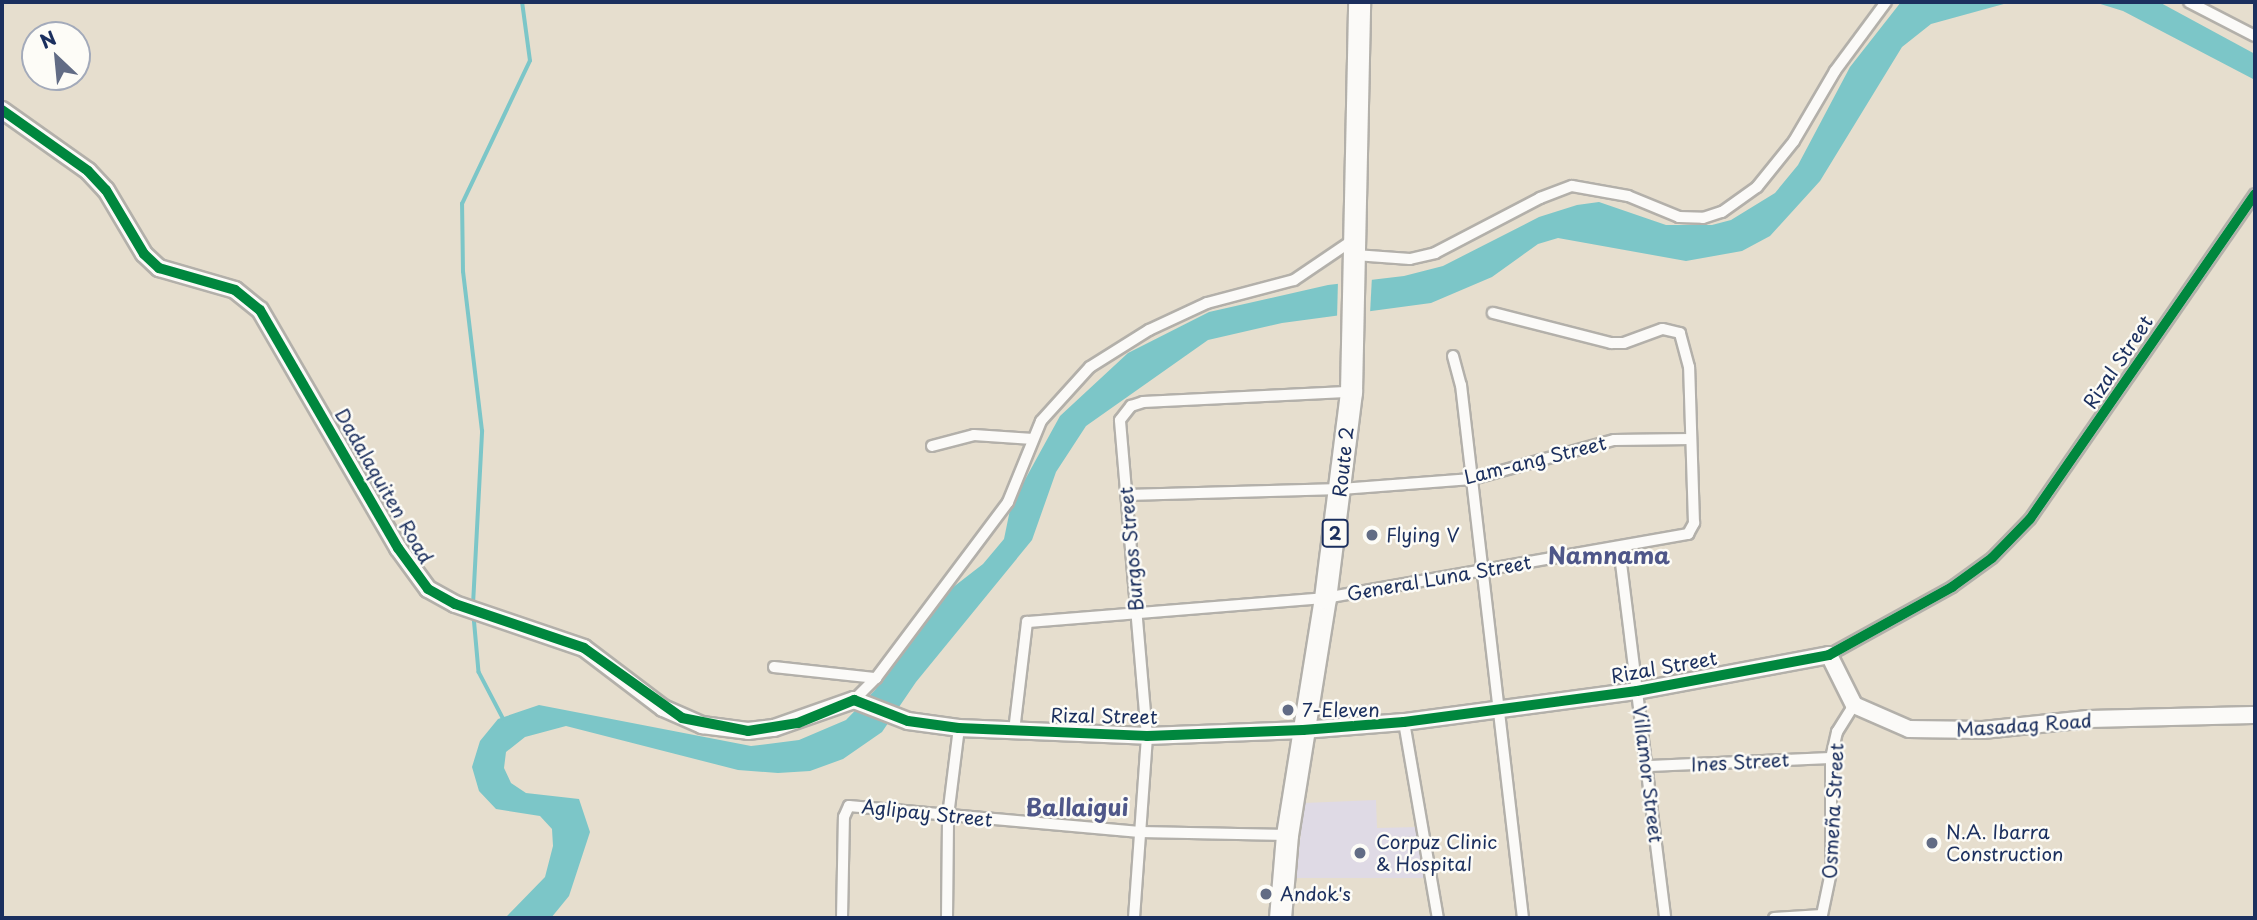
<!DOCTYPE html>
<html>
<head>
<meta charset="utf-8">
<style>
  body { margin:0 }
  #map { position:relative; width:2257px; height:920px; overflow:hidden; background:#e6dece; font-family:"Playpen Sans",sans-serif }
  div>[style] { position:absolute }
  .built>* { inset:0; background:#dfdae5 }
  .water>* { inset:0; background:#7cc6c8 }
  .pier>* { inset:0; background:#e6dece }
  .stream>* { height:3.5px; margin:-1.75px; padding:0 1.75px; transform-origin:1.75px; border-radius:1.75px; background:#7cc6c8 }
  .roads { filter:drop-shadow(2px 0 #b3b0aa) drop-shadow(-2px 0 #b3b0aa) drop-shadow(0 2px #b3b0aa) drop-shadow(0 -2px #b3b0aa) }
  .street>* { height:10px; margin:-5px; padding:0 5px; transform-origin:5px; border-radius:5px; background:#fbfaf8 }
  .secondary>* { height:16px; margin:-8px; padding:0 8px; transform-origin:8px; border-radius:8px; background:#fbfaf8 }
  .highway>* { height:21px; margin:-10.5px; padding:0 10.5px; transform-origin:10.5px; border-radius:10.5px; background:#fbfaf8 }
  .cycleway>* { height:10px; margin:-5px; padding:0 5px; transform-origin:5px; border-radius:5px; background:#00873e }
  .dots>* { width:19px; height:19px; translate:-50% -50%; box-sizing:border-box; border:4px solid #fdfcf7; border-radius:50% }
  span { translate:-50% -50%; white-space:nowrap; text-align:center; line-height:1.15; -webkit-text-stroke:5px #fdfcf7; paint-order:stroke }
  .shield-label span { padding:2px 5px; background:#fdfcf7; border:2px solid; border-radius:5px; -webkit-text-stroke-width:0 }
  .shield-label { font-size:18px; color:#1b2f5e; font-weight:700 }
  .street-label { font-size:19px; color:#1b2f5e }
  .poi-label { font-size:19px; color:#1b2f5e }
  .left { translate:0 -50%; text-align:left }
  .quarter-label { font-size:23px; color:#4f5789; font-weight:700 }
  .frame { position:absolute; inset:0; border:4px solid #1b2f5e; pointer-events:none }
  .north { position:absolute; left:21px; top:21px; width:70px; height:70px; box-sizing:border-box; background:#fdfcf7; border:2px solid #a3aaba; border-radius:50%; rotate:334deg; font-size:19px; font-weight:700; line-height:28px; text-align:center; color:#1b2f5e }
  .north::after { content:''; display:block; margin:auto; width:24px; height:32px; background:#626c85; clip-path:polygon(50% 0,100% 100%,50% 72%,0 100%) }
</style>
</head>
<body>
<div id="map">
  <div class="built">
    <div style="clip-path:polygon(1376px 800px,1377px 828px,1418px 827px,1426px 878px,1296px 878px,1304px 803px)"></div>
  </div>
  <div class="water">
    <div style="clip-path:polygon(1901px 2px,2011px 2px,1931px 24px,1902px 47px,1820px 181px,1770px 236px,1742px 251px,1686px 261px,1558px 238px,1538px 244px,1492px 277px,1431px 303px,1282px 323px,1208px 340px,1086px 426px,1056px 472px,1032px 540px,916px 682px,882px 732px,843px 759px,810px 771px,778px 773px,738px 770px,566px 726px,525px 737px,506px 752px,504px 768px,511px 783px,526px 793px,579px 799px,590px 832px,569px 896px,551px 918px,505px 918px,545px 877px,553px 846px,552px 829px,540px 816px,496px 809px,479px 791px,472px 767px,480px 741px,498px 719px,539px 705px,751px 746px,799px 740px,846px 720px,875px 690px,943px 595px,983px 564px,1004px 539px,1011px 505px,1060px 416px,1128px 353px,1209px 312px,1328px 285px,1404px 276px,1443px 266px,1539px 217px,1577px 205px,1599px 202px,1666px 225px,1712px 225px,1731px 220px,1775px 193px,1798px 165px,1850px 67px)"></div>
    <div style="clip-path:polygon(2094px 2px,2159px 2px,2255px 54px,2255px 80px,2123px 11px)"></div>
  </div>
  <div class="pier">
    <div style="clip-path:polygon(1372px 276px,1370px 314px,1337px 319px,1338px 280px)"></div>
  </div>
  <div class="stream">
    <div style="left:473px;top:605px;width:174px;rotate:-87deg"></div>
    <div style="left:482px;top:431px;width:160px;rotate:-96.8deg"></div>
    <div style="left:463px;top:272px;width:68px;rotate:-90.8deg"></div>
    <div style="left:462px;top:204px;width:158px;rotate:-64.6deg"></div>
    <div style="left:530px;top:61px;width:60px;rotate:-97.7deg"></div>
    <div style="left:474px;top:616px;width:56px;rotate:84.9deg"></div>
    <div style="left:479px;top:672px;width:52px;rotate:62.4deg"></div>
  </div>
  <div class="roads">
    <div class="street">
      <div style="left:2189px;top:2px;width:74px;rotate:27.3deg"></div>
      <div style="left:1355px;top:255px;width:55px;rotate:4.2deg"></div>
      <div style="left:1410px;top:259px;width:26px;rotate:-13deg"></div>
      <div style="left:1435px;top:253px;width:119px;rotate:-27.6deg"></div>
      <div style="left:1540px;top:198px;width:34px;rotate:-21deg"></div>
      <div style="left:1572px;top:186px;width:57px;rotate:10.1deg"></div>
      <div style="left:1628px;top:196px;width:55px;rotate:22.4deg"></div>
      <div style="left:1679px;top:217px;width:24px;rotate:2deg"></div>
      <div style="left:1703px;top:218px;width:20px;rotate:-18deg"></div>
      <div style="left:1722px;top:212px;width:43px;rotate:-35.5deg"></div>
      <div style="left:1757px;top:187px;width:59px;rotate:-51.2deg"></div>
      <div style="left:1794px;top:141px;width:81px;rotate:-59.6deg"></div>
      <div style="left:1835px;top:71px;width:86px;rotate:-53.5deg"></div>
      <div style="left:1453px;top:356px;width:30px;rotate:75deg"></div>
      <div style="left:1461px;top:385px;width:537px;rotate:83.37deg"></div>
      <div style="left:932px;top:446px;width:43px;rotate:-14.7deg"></div>
      <div style="left:974px;top:435px;width:59px;rotate:3.9deg"></div>
      <div style="left:1127px;top:495px;width:214px;rotate:-1.6deg"></div>
      <div style="left:1341px;top:489px;width:131px;rotate:-4.4deg"></div>
      <div style="left:1472px;top:479px;width:147px;rotate:-15.4deg"></div>
      <div style="left:1614px;top:440px;width:77px;rotate:-0.7deg"></div>
      <div style="left:1619px;top:547px;width:374px;rotate:82.9deg"></div>
      <div style="left:1829px;top:655px;width:141px;rotate:-28.9deg"></div>
      <div style="left:1952px;top:587px;width:49px;rotate:-35.9deg"></div>
      <div style="left:1992px;top:558px;width:54px;rotate:-45.7deg"></div>
      <div style="left:2030px;top:519px;width:395px;rotate:-55.3deg"></div>
      <div style="left:774px;top:667px;width:103px;rotate:6.2deg"></div>
      <div style="left:854px;top:700px;width:31px;rotate:-45deg"></div>
      <div style="left:876px;top:678px;width:220px;rotate:-53.1deg"></div>
      <div style="left:1008px;top:502px;width:87px;rotate:-67.8deg"></div>
      <div style="left:1041px;top:421px;width:73px;rotate:-47.8deg"></div>
      <div style="left:1090px;top:367px;width:70px;rotate:-32.1deg"></div>
      <div style="left:1149px;top:330px;width:64px;rotate:-25deg"></div>
      <div style="left:1207px;top:303px;width:90px;rotate:-14.8deg"></div>
      <div style="left:1294px;top:280px;width:71px;rotate:-34.1deg"></div>
      <div style="left:1404px;top:722px;width:199px;rotate:80.2deg"></div>
      <div style="left:1014px;top:731px;width:110px;rotate:-83.2deg"></div>
      <div style="left:1027px;top:622px;width:299px;rotate:-4.6deg"></div>
      <div style="left:1325px;top:598px;width:369px;rotate:-10deg"></div>
      <div style="left:1688px;top:534px;width:13px;rotate:-61deg"></div>
      <div style="left:1694px;top:523px;width:156px;rotate:-91.8deg"></div>
      <div style="left:1689px;top:367px;width:35px;rotate:-105deg"></div>
      <div style="left:1680px;top:333px;width:18px;rotate:-167deg"></div>
      <div style="left:1662px;top:329px;width:40px;rotate:159.8deg"></div>
      <div style="left:1624px;top:343px;width:13px;rotate:180deg"></div>
      <div style="left:1611px;top:343px;width:122px;rotate:-165.7deg"></div>
      <div style="left:1649px;top:766px;width:182px;rotate:-2.5deg"></div>
      <div style="left:842px;top:918px;width:101px;rotate:-88.9deg"></div>
      <div style="left:844px;top:817px;width:12px;rotate:-66deg"></div>
      <div style="left:849px;top:806px;width:292px;rotate:5.1deg"></div>
      <div style="left:1140px;top:832px;width:147px;rotate:1.2deg"></div>
      <div style="left:947px;top:918px;width:102px;rotate:-89.4deg"></div>
      <div style="left:948px;top:816px;width:89px;rotate:-82.9deg"></div>
      <div style="left:1134px;top:918px;width:182px;rotate:-85.9deg"></div>
      <div style="left:1147px;top:736px;width:317px;rotate:-94.9deg"></div>
      <div style="left:1120px;top:420px;width:18px;rotate:-52deg"></div>
      <div style="left:1131px;top:406px;width:13px;rotate:-18deg"></div>
      <div style="left:1143px;top:402px;width:208px;rotate:-2.8deg"></div>
      <div style="left:1774px;top:918px;width:48px;rotate:-3.6deg"></div>
      <div style="left:1822px;top:915px;width:44px;rotate:-78.2deg"></div>
      <div style="left:1831px;top:872px;width:114px;rotate:-90deg"></div>
      <div style="left:1831px;top:758px;width:27px;rotate:-77deg"></div>
      <div style="left:1837px;top:732px;width:32px;rotate:-58deg"></div>
    </div>
    <div class="secondary">
      <div style="left:2px;top:110px;width:105px;rotate:35.3deg"></div>
      <div style="left:88px;top:171px;width:26px;rotate:47deg"></div>
      <div style="left:106px;top:190px;width:74px;rotate:59.3deg"></div>
      <div style="left:144px;top:254px;width:21px;rotate:43deg"></div>
      <div style="left:159px;top:268px;width:79px;rotate:16.1deg"></div>
      <div style="left:235px;top:290px;width:32px;rotate:39deg"></div>
      <div style="left:260px;top:310px;width:275px;rotate:59.9deg"></div>
      <div style="left:398px;top:548px;width:51px;rotate:53.8deg"></div>
      <div style="left:428px;top:589px;width:31px;rotate:29deg"></div>
      <div style="left:455px;top:604px;width:136px;rotate:18.8deg"></div>
      <div style="left:584px;top:648px;width:99px;rotate:37.2deg"></div>
      <div style="left:663px;top:708px;width:43px;rotate:23.6deg"></div>
      <div style="left:702px;top:725px;width:46px;rotate:7.4deg"></div>
      <div style="left:748px;top:731px;width:26px;rotate:-7deg"></div>
      <div style="left:774px;top:728px;width:85px;rotate:-19.3deg"></div>
      <div style="left:854px;top:700px;width:58px;rotate:21.3deg"></div>
      <div style="left:908px;top:721px;width:51px;rotate:7.8deg"></div>
      <div style="left:959px;top:728px;width:188px;rotate:2.4deg"></div>
      <div style="left:1147px;top:736px;width:156px;rotate:-2.2deg"></div>
      <div style="left:1303px;top:730px;width:101px;rotate:-4.5deg"></div>
      <div style="left:1404px;top:722px;width:235px;rotate:-7.6deg"></div>
      <div style="left:1637px;top:691px;width:195px;rotate:-10.6deg"></div>
      <div style="left:1829px;top:655px;width:56px;rotate:63.4deg"></div>
      <div style="left:1854px;top:705px;width:60px;rotate:23.6deg"></div>
      <div style="left:1909px;top:729px;width:74px;rotate:0.8deg"></div>
      <div style="left:1983px;top:730px;width:105px;rotate:-6deg"></div>
      <div style="left:2087px;top:719px;width:168px;rotate:-1.4deg"></div>
    </div>
    <div class="highway">
      <div style="left:1280px;top:918px;width:83px;rotate:-85.2deg"></div>
      <div style="left:1287px;top:835px;width:240px;rotate:-80.9deg"></div>
      <div style="left:1325px;top:598px;width:208px;rotate:-82.8deg"></div>
      <div style="left:1351px;top:392px;width:390px;rotate:-88.8deg"></div>
    </div>
  </div>
  <div class="cycleway">
    <div style="left:2px;top:110px;width:105px;rotate:35.3deg"></div>
    <div style="left:88px;top:171px;width:26px;rotate:47deg"></div>
    <div style="left:106px;top:190px;width:74px;rotate:59.3deg"></div>
    <div style="left:144px;top:254px;width:21px;rotate:43deg"></div>
    <div style="left:159px;top:268px;width:79px;rotate:16.1deg"></div>
    <div style="left:235px;top:290px;width:32px;rotate:39deg"></div>
    <div style="left:260px;top:310px;width:275px;rotate:59.9deg"></div>
    <div style="left:398px;top:548px;width:51px;rotate:53.8deg"></div>
    <div style="left:428px;top:589px;width:31px;rotate:29deg"></div>
    <div style="left:455px;top:604px;width:136px;rotate:18.8deg"></div>
    <div style="left:584px;top:648px;width:120px;rotate:35.5deg"></div>
    <div style="left:682px;top:718px;width:67px;rotate:11.1deg"></div>
    <div style="left:748px;top:731px;width:51px;rotate:-9.1deg"></div>
    <div style="left:798px;top:723px;width:61px;rotate:-22.3deg"></div>
    <div style="left:854px;top:700px;width:58px;rotate:21.3deg"></div>
    <div style="left:908px;top:721px;width:51px;rotate:7.8deg"></div>
    <div style="left:959px;top:728px;width:188px;rotate:2.4deg"></div>
    <div style="left:1147px;top:736px;width:156px;rotate:-2.2deg"></div>
    <div style="left:1303px;top:730px;width:101px;rotate:-4.5deg"></div>
    <div style="left:1404px;top:722px;width:235px;rotate:-7.6deg"></div>
    <div style="left:1637px;top:691px;width:195px;rotate:-10.6deg"></div>
    <div style="left:1829px;top:655px;width:141px;rotate:-28.9deg"></div>
    <div style="left:1952px;top:587px;width:49px;rotate:-35.9deg"></div>
    <div style="left:1992px;top:558px;width:54px;rotate:-45.7deg"></div>
    <div style="left:2030px;top:519px;width:395px;rotate:-55.3deg"></div>
  </div>
  <div class="dots">
    <div style="left:1372px;top:535px;background:#626c85"></div>
    <div style="left:1288px;top:710px;background:#626c85"></div>
    <div style="left:1932px;top:843px;background:#626c85"></div>
    <div style="left:1360px;top:853px;background:#626c85"></div>
    <div style="left:1266px;top:894px;background:#626c85"></div>
  </div>
  <div class="shield-label">
    <span style="left:1335px;top:533px">2</span>
  </div>
  <div class="street-label">
    <span style="left:2118px;top:362px;rotate:-56deg">Rizal Street</span>
    <span style="left:1535px;top:460px;rotate:-14deg">Lam-ang Street</span>
    <span style="left:1343px;top:462px;rotate:-84deg">Route 2</span>
    <span style="left:384px;top:486px;rotate:60deg">Dadalaquiten Road</span>
    <span style="left:1131px;top:549px;rotate:-95deg">Burgos Street</span>
    <span style="left:1439px;top:578px;rotate:-10deg">General Luna Street</span>
    <span style="left:1664px;top:667px;rotate:-10deg">Rizal Street</span>
    <span style="left:1104px;top:716px;rotate:1deg">Rizal Street</span>
    <span style="left:2024px;top:725px;rotate:-4deg">Masadag Road</span>
    <span style="left:1740px;top:762px;rotate:-3deg">Ines Street</span>
    <span style="left:1648px;top:774px;rotate:83deg">Villamor Street</span>
    <span style="left:1833px;top:811px;rotate:-87deg">Osmeña Street</span>
    <span style="left:927px;top:813px;rotate:6deg">Aglipay Street</span>
  </div>
  <div class="poi-label">
    <span class="left" style="left:1386px;top:535px">Flying V</span>
    <span class="left" style="left:1302px;top:710px">7-Eleven</span>
    <span class="left" style="left:1946px;top:843px">N.A. Ibarra<br>Construction</span>
    <span class="left" style="left:1376px;top:853px">Corpuz Clinic<br>&amp; Hospital</span>
    <span class="left" style="left:1280px;top:894px">Andok's</span>
  </div>
  <div class="quarter-label">
    <span style="left:1609px;top:555px">Namnama</span>
    <span style="left:1077px;top:807px">Ballaigui</span>
  </div>
  <div class="frame"></div>
  <div class="north">N</div>
</div>
</body>
</html>
